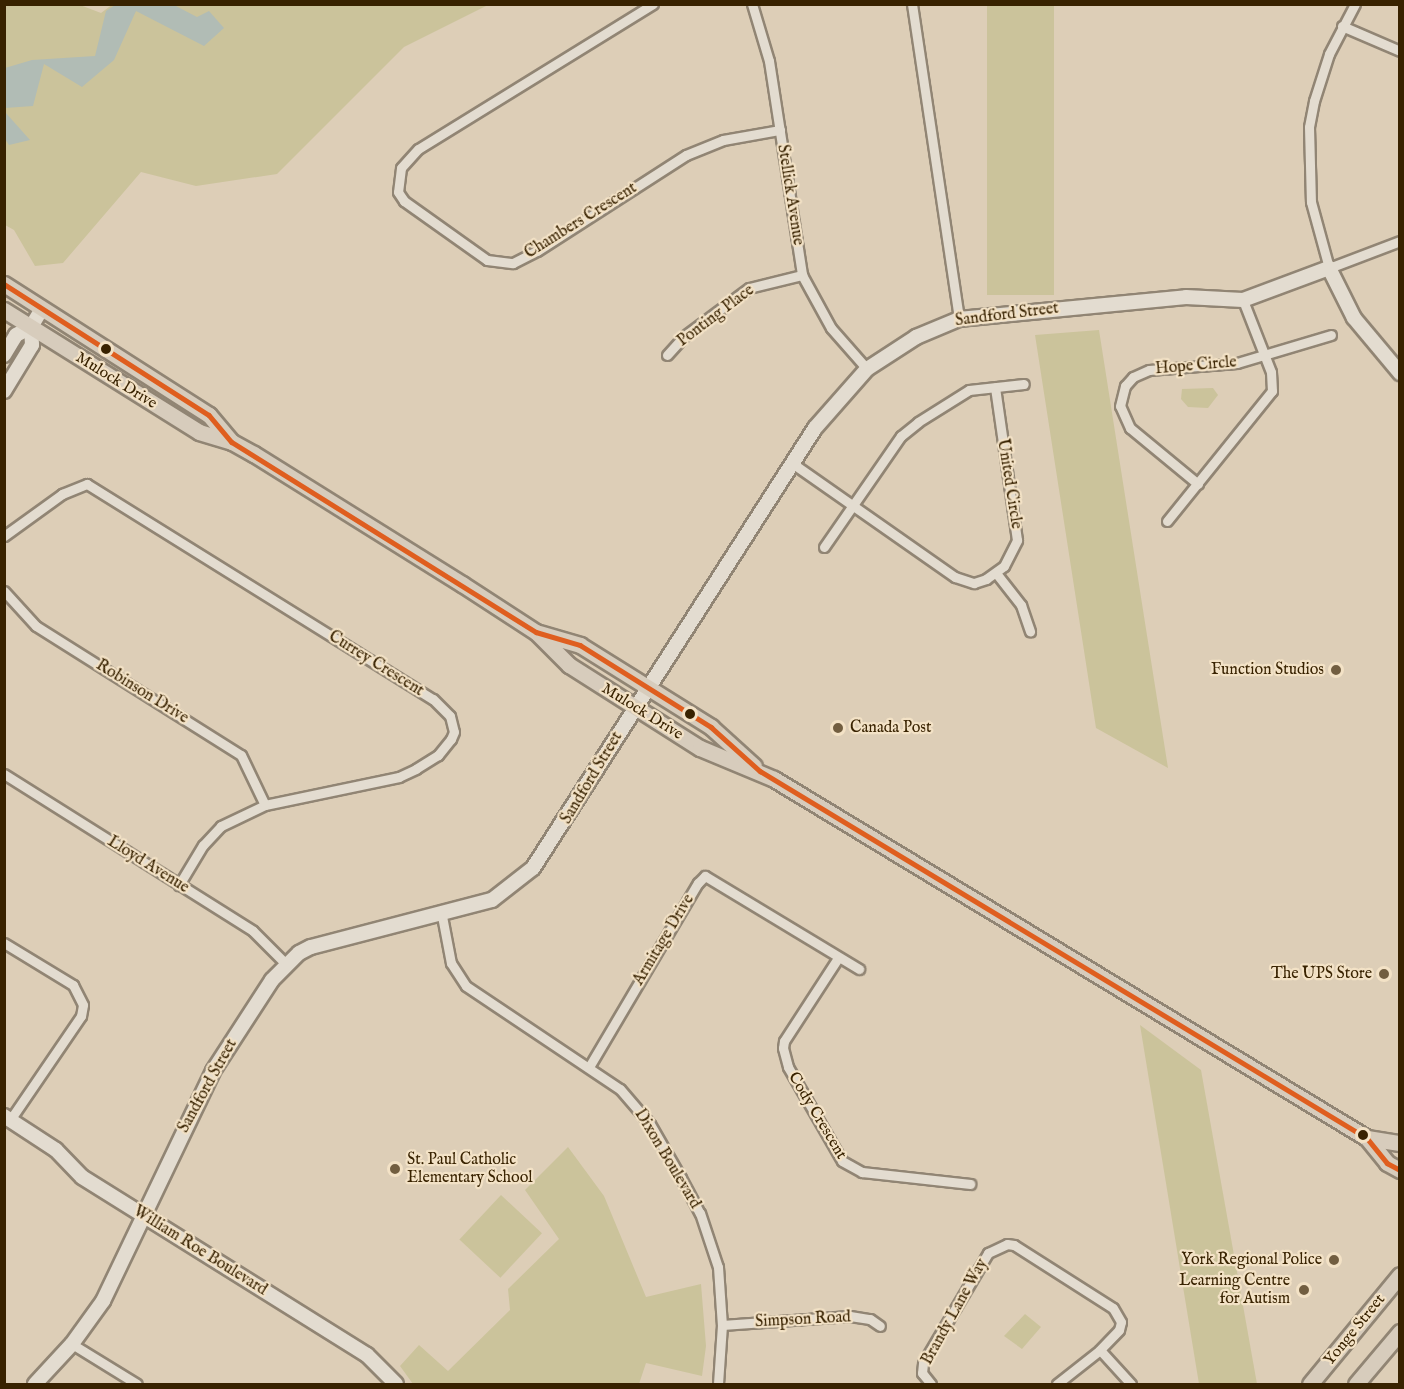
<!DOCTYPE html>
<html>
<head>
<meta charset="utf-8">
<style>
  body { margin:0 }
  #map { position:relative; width:1404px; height:1389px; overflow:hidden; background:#ddceb7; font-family:"IM FELL English",serif }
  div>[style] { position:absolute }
  .green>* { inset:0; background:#cbc39b; transform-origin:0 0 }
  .water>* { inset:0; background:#b1bcb5 }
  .roads { filter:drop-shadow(2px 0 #918574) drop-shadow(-2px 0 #918574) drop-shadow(0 2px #918574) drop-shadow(0 -2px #918574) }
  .street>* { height:9px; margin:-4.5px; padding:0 4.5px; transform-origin:4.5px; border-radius:4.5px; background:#e3dcd0 }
  .secondary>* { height:14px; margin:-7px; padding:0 7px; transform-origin:7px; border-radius:7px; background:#e3dcd0 }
  .primary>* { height:15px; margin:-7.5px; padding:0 7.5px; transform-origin:7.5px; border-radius:7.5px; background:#d7ccbc }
  .bus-1>* { height:4.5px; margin:-2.25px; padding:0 2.25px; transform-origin:2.25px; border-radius:2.25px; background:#df5e1f }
  .dots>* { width:16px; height:16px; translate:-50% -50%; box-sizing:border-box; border:3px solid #f3e2c6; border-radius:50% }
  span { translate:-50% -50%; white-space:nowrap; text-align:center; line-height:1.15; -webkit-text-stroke:4.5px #f3e2c6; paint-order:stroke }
  .street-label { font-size:16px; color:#382200 }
  .poi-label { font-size:16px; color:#382200 }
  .right { translate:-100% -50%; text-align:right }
  .left { translate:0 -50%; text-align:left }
  .frame { position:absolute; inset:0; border:6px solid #382200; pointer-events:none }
</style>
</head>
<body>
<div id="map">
  <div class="green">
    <div style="clip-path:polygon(113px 4px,488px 5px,404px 47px,277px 174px,196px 186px,141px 172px,63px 263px,35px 266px,14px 230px,5px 225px,4px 5px,80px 5px,101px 13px)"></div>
    <div style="left:987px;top:5px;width:67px;height:290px"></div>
    <div style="clip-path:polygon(1099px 330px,1146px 629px,1168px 768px,1096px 728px,1035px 335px)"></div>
    <div style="clip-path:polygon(1213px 388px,1218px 395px,1208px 408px,1188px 407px,1181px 399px,1182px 389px)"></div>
    <div style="clip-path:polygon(1140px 1025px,1201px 1070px,1257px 1384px,1199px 1384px)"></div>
    <div style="clip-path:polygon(568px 1147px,604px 1196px,646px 1297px,701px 1284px,706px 1346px,702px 1376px,646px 1363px,639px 1384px,413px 1384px,400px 1366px,419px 1345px,448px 1371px,510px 1310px,508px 1289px,559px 1239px,525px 1190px)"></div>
    <div style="left:501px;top:1195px;width:56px;height:61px;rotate:43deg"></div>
    <div style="clip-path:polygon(1025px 1314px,1041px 1327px,1022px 1349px,1004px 1336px)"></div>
  </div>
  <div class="water">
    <div style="clip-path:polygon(115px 5px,174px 5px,197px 17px,209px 11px,224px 28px,204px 46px,136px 11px,114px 60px,82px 87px,44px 64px,33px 106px,5px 108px,5px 68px,32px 60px,95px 56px,106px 11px)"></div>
    <div style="clip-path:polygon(4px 112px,5px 112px,30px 140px,9px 145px,5px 139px)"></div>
  </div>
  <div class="roads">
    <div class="street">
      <div style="left:653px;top:4px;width:276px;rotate:148.3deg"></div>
      <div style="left:418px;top:149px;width:25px;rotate:132deg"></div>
      <div style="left:401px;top:168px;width:24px;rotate:97deg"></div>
      <div style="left:398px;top:192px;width:11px;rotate:56deg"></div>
      <div style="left:404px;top:201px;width:102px;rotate:35.4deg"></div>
      <div style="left:487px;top:260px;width:26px;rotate:7deg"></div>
      <div style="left:513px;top:263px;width:27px;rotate:-27deg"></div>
      <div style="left:537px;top:251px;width:177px;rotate:-32.8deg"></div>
      <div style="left:686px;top:155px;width:40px;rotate:-22deg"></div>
      <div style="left:723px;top:140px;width:58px;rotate:-10deg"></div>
      <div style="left:752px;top:4px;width:59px;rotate:73.4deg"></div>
      <div style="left:769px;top:61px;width:217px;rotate:81.2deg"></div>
      <div style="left:802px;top:275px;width:60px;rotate:61.3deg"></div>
      <div style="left:831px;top:328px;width:55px;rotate:48.7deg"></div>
      <div style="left:912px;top:4px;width:318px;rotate:81.5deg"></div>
      <div style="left:1355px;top:4px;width:56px;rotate:117.5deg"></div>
      <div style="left:1329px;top:54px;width:49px;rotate:107.7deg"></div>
      <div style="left:1314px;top:101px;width:26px;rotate:101deg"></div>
      <div style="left:1309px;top:127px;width:75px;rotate:88.5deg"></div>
      <div style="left:1311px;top:202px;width:68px;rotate:74.7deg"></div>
      <div style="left:1329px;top:268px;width:76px;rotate:-20.8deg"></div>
      <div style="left:1342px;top:26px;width:63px;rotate:23.3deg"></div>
      <div style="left:667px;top:355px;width:24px;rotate:-48deg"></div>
      <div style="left:683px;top:337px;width:82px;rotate:-36.6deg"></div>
      <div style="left:749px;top:288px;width:55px;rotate:-13.8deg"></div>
      <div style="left:792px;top:463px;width:199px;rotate:35deg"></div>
      <div style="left:955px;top:577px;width:20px;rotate:18deg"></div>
      <div style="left:974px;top:583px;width:13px;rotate:-18deg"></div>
      <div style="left:986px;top:579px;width:22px;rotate:-36deg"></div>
      <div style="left:1004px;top:566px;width:29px;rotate:-63deg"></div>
      <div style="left:1017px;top:540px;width:154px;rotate:-98.2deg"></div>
      <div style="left:1198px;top:484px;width:88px;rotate:-140.5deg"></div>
      <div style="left:1130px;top:428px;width:24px;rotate:-114deg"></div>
      <div style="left:1120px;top:406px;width:21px;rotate:-76deg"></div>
      <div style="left:1125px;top:386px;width:12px;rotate:-48deg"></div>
      <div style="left:1133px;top:377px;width:17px;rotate:-24deg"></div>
      <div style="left:1149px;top:370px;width:88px;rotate:-4.5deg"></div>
      <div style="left:1237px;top:363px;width:98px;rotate:-16.6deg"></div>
      <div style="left:1167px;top:521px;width:167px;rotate:-51.1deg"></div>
      <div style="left:1272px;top:391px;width:19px;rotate:-93deg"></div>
      <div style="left:1271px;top:372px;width:77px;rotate:-111.3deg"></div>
      <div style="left:4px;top:536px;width:72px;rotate:-35.9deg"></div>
      <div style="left:62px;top:494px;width:27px;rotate:-22deg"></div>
      <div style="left:87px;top:484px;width:407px;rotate:31.9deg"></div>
      <div style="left:433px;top:699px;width:24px;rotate:45deg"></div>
      <div style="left:450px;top:716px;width:16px;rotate:76deg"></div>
      <div style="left:454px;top:732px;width:8px;rotate:113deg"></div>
      <div style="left:451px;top:739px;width:21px;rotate:129deg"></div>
      <div style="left:438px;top:755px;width:26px;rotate:148deg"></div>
      <div style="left:416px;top:769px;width:19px;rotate:155deg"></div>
      <div style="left:399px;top:777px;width:137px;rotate:168.2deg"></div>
      <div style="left:265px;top:805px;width:49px;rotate:154.5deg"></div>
      <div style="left:221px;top:826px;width:26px;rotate:133deg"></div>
      <div style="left:203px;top:845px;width:47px;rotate:121deg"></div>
      <div style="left:824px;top:547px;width:135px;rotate:-55.3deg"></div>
      <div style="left:901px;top:436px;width:22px;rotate:-39deg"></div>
      <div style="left:918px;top:422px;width:60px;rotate:-32.1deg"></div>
      <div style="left:969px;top:390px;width:55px;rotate:-6.2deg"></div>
      <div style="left:996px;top:573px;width:41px;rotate:52deg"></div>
      <div style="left:1021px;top:605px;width:28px;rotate:71deg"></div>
      <div style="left:4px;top:591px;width:47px;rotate:47.6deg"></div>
      <div style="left:36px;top:626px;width:242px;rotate:32.2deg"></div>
      <div style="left:241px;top:755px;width:55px;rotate:64.4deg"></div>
      <div style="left:4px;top:774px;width:294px;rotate:32.2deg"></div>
      <div style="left:253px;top:931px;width:47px;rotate:45deg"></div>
      <div style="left:442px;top:916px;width:48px;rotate:79.2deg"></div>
      <div style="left:451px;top:963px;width:27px;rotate:57deg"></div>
      <div style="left:466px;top:986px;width:185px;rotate:33.8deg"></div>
      <div style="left:620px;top:1089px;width:46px;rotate:49.4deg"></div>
      <div style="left:650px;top:1124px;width:62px;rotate:60.1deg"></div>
      <div style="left:681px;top:1178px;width:40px;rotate:62deg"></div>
      <div style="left:700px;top:1213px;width:57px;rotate:71.6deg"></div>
      <div style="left:718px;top:1267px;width:58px;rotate:86.1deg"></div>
      <div style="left:722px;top:1325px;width:59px;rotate:93.9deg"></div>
      <div style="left:4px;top:943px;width:81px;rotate:31.3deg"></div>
      <div style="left:73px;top:985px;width:22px;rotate:63deg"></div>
      <div style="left:83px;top:1005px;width:11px;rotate:100deg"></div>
      <div style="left:81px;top:1016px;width:126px;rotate:124.3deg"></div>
      <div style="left:838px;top:958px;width:99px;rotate:123deg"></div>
      <div style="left:784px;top:1041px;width:7px;rotate:98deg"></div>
      <div style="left:783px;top:1048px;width:20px;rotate:75deg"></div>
      <div style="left:788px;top:1067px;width:108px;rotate:60.1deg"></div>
      <div style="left:842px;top:1161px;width:23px;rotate:29deg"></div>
      <div style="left:862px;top:1172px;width:109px;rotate:6.3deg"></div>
      <div style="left:589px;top:1067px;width:214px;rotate:-59.4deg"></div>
      <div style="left:698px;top:883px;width:10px;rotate:-45deg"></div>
      <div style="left:705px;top:876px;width:180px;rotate:31.1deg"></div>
      <div style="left:722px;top:1325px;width:128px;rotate:-4deg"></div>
      <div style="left:850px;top:1316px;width:20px;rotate:9deg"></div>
      <div style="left:870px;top:1319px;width:12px;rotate:35deg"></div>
      <div style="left:72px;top:1344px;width:76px;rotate:31.6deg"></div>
      <div style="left:1100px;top:1350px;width:46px;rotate:47.6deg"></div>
      <div style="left:931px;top:1384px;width:14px;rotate:-129deg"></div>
      <div style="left:922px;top:1373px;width:10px;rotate:-84deg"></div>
      <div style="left:923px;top:1363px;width:128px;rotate:-59.4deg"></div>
      <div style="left:988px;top:1253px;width:21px;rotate:-25deg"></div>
      <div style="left:1007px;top:1244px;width:7px;rotate:8deg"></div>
      <div style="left:1014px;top:1245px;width:117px;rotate:32.5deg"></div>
      <div style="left:1113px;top:1308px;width:16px;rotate:60deg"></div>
      <div style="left:1121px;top:1322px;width:8px;rotate:104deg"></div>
      <div style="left:1119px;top:1330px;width:28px;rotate:134deg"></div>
      <div style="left:1100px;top:1350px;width:55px;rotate:141.7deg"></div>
    </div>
    <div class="secondary">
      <div style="left:4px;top:355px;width:23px;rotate:-59deg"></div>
      <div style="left:16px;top:335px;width:17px;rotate:-28deg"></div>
      <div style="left:31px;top:327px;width:21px;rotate:-59deg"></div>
      <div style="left:4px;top:391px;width:54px;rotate:-58.7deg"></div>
      <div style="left:32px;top:345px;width:18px;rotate:-93deg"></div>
      <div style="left:4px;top:1116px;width:62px;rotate:33.2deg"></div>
      <div style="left:56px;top:1150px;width:37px;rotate:46deg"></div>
      <div style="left:82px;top:1177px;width:336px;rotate:32deg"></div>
      <div style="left:367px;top:1355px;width:41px;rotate:45deg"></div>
      <div style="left:35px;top:1384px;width:54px;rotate:-47.2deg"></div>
      <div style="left:72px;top:1344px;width:53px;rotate:-54.2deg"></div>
      <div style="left:103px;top:1301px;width:255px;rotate:-64.4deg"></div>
      <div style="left:213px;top:1071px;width:108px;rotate:-57deg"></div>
      <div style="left:272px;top:980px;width:38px;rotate:-45deg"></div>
      <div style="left:299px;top:953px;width:13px;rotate:-27deg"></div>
      <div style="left:311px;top:947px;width:187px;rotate:-14.6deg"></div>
      <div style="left:492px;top:900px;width:52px;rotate:-38deg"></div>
      <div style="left:533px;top:868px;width:523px;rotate:-57.34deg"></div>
      <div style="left:815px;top:428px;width:79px;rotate:-48.6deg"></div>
      <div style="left:867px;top:369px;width:59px;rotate:-33.1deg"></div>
      <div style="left:916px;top:337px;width:47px;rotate:-22.7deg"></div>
      <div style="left:959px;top:319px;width:228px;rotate:-5.5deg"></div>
      <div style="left:1186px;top:297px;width:57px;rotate:3deg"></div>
      <div style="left:1243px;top:300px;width:92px;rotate:-20.4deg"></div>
      <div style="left:1329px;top:268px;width:56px;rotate:63.4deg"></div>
      <div style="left:1354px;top:318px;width:72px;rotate:50.1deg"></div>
    </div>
    <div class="primary">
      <div style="left:4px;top:284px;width:243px;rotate:32.6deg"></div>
      <div style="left:209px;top:415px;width:35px;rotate:50deg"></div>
      <div style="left:4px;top:310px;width:230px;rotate:32deg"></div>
      <div style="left:199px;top:432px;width:34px;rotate:17deg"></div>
      <div style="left:232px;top:442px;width:25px;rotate:29deg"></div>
      <div style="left:254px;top:454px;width:245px;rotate:32deg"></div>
      <div style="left:462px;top:584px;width:88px;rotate:33deg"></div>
      <div style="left:536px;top:632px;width:47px;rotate:45deg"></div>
      <div style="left:569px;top:665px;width:155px;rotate:32.4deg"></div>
      <div style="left:700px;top:748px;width:80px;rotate:22.7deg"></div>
      <div style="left:774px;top:779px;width:693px;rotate:31.19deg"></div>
      <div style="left:1367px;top:1138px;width:33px;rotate:9deg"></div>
      <div style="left:539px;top:633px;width:43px;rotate:16.3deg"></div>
      <div style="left:580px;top:645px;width:155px;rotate:32deg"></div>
      <div style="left:711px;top:727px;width:58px;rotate:42.2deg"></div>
      <div style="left:1367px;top:1138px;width:32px;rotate:51deg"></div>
      <div style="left:1387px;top:1163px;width:15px;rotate:28deg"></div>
      <div style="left:1310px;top:1384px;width:141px;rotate:-50.5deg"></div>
      <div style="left:1356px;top:1384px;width:68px;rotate:-49.8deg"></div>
    </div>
  </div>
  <div class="bus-1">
    <div style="left:4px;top:284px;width:243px;rotate:32.6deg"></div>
    <div style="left:209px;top:415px;width:35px;rotate:50deg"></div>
    <div style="left:232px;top:442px;width:358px;rotate:32deg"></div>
    <div style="left:536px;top:632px;width:46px;rotate:16.5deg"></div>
    <div style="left:580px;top:645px;width:155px;rotate:32deg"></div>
    <div style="left:711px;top:727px;width:66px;rotate:41.9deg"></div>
    <div style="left:760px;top:771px;width:709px;rotate:31.16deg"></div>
    <div style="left:1367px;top:1138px;width:32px;rotate:51deg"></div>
    <div style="left:1387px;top:1163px;width:15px;rotate:28deg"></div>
  </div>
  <div class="dots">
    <div style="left:106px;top:349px;background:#382200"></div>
    <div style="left:1336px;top:670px;background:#725e40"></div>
    <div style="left:690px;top:714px;background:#382200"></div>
    <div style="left:838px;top:728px;background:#725e40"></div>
    <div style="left:1384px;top:974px;background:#725e40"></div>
    <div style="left:1363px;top:1135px;background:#382200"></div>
    <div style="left:395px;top:1169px;background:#725e40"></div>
    <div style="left:1334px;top:1260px;background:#725e40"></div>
    <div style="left:1304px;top:1290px;background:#725e40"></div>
  </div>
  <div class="street-label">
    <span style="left:790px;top:195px;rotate:81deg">Stellick Avenue</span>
    <span style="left:581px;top:221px;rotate:-32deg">Chambers Crescent</span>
    <span style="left:1007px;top:315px;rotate:-7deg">Sandford Street</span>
    <span style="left:716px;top:316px;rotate:-37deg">Ponting Place</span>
    <span style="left:1196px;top:366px;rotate:-5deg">Hope Circle</span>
    <span style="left:116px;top:381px;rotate:32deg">Mulock Drive</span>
    <span style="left:1009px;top:484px;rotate:81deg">United Circle</span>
    <span style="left:376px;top:664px;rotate:32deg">Currey Crescent</span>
    <span style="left:142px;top:692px;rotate:32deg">Robinson Drive</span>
    <span style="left:642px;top:712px;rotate:32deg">Mulock Drive</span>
    <span style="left:592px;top:778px;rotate:-59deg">Sandford Street</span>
    <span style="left:148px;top:865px;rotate:32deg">Lloyd Avenue</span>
    <span style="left:664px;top:940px;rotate:-59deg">Armitage Drive</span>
    <span style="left:208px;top:1086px;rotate:-61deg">Sandford Street</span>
    <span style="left:817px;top:1116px;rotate:59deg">Cody Crescent</span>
    <span style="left:667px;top:1159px;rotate:59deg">Dixon Boulevard</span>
    <span style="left:200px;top:1251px;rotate:32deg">William Roe Boulevard</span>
    <span style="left:955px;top:1312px;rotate:-61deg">Brandy Lane Way</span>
    <span style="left:803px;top:1320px;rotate:-3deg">Simpson Road</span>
    <span style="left:1355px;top:1330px;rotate:-51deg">Yonge Street</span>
  </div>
  <div class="poi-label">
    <span class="right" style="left:1324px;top:670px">Function Studios</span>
    <span class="left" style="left:850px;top:728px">Canada Post</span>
    <span class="right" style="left:1372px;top:974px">The UPS Store</span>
    <span class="left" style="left:407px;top:1169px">St. Paul Catholic<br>Elementary School</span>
    <span class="right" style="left:1322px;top:1260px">York Regional Police</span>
    <span class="right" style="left:1290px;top:1290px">Learning Centre<br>for Autism</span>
  </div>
  <div class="frame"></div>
</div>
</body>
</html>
